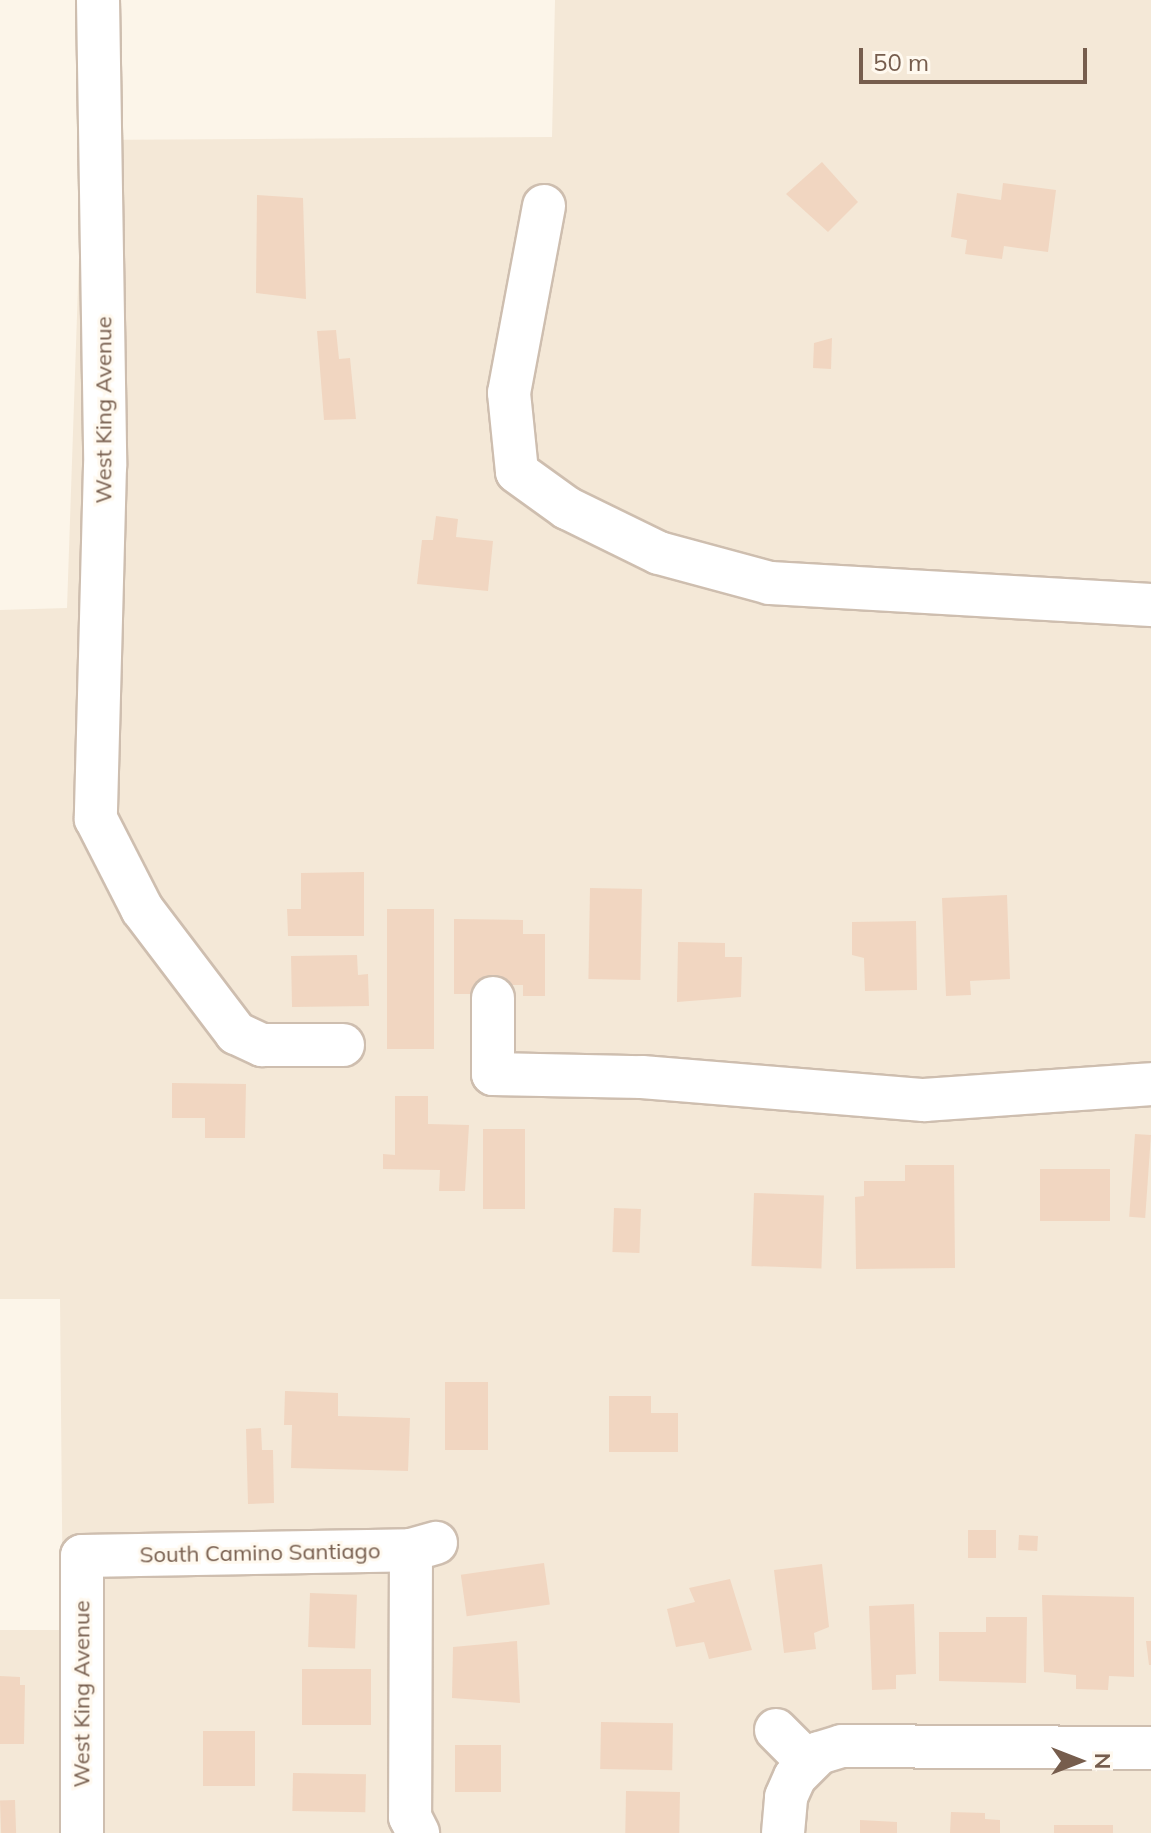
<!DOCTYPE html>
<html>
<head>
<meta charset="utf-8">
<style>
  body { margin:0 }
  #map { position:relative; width:1151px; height:1833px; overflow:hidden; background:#fcf5e9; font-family:Mulish,sans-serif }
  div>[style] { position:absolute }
  .residential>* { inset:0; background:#f4e8d7 }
  .building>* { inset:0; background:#f1d6c1; transform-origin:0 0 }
  .roads { filter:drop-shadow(2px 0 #cebeaf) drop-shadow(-2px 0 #cebeaf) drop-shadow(0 2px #cebeaf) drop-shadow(0 -2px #cebeaf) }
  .minor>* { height:42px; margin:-21px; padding:0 21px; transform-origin:21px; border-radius:21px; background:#fff }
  span { translate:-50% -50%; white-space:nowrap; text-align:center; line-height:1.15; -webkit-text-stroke:6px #fff9ef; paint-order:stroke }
  .street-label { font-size:22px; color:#765d4d }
  .north { position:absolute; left:1039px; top:1721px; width:80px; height:80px; -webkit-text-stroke:6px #fff9ef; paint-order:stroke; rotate:90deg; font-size:22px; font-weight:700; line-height:32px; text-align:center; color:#765d4d }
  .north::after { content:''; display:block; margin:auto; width:28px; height:36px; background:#765d4d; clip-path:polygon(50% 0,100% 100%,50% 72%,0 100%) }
  .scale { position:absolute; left:859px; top:48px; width:228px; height:36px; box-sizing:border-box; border:4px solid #765d4d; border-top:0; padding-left:10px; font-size:24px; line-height:28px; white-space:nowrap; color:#765d4d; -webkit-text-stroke:6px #fff9ef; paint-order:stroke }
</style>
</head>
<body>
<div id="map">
  <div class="residential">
    <div style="clip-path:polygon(555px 0,1151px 0,1151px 1833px,0 1833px,0 1630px,63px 1630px,60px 1299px,0 1299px,0 610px,67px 608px,83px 140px,552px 137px)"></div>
  </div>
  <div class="building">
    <div style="clip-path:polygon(822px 162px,858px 202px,828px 232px,786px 194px)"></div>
    <div style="clip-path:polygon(1003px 183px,1056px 190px,1048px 252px,1004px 246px,1002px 259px,965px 254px,967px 240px,951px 237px,957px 193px,1001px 200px)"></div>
    <div style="clip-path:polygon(257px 195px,303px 198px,306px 299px,256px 293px)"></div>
    <div style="clip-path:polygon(336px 330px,339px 359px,350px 358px,356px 419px,324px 420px,317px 331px)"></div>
    <div style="clip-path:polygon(832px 338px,831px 369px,813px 368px,814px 343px)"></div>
    <div style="clip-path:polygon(436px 516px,458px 519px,456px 537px,493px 541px,488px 591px,417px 584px,422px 540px,433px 540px)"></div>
    <div style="clip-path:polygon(364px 872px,364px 936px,288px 936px,287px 909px,301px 909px,301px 873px)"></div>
    <div style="left:590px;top:888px;width:52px;height:91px;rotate:1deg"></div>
    <div style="clip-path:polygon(1007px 895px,1010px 979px,970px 981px,971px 995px,946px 996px,942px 898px)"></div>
    <div style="left:387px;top:909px;width:47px;height:140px"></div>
    <div style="clip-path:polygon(454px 919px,523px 920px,523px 934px,545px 934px,545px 996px,523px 996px,523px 985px,483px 985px,483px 994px,454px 994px)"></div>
    <div style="clip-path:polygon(916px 921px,917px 990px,865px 991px,864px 958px,852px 955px,852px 922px)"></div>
    <div style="clip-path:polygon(678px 942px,725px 943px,725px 957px,742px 957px,741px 997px,677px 1002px)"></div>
    <div style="clip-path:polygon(357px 955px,358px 975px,368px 974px,369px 1006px,292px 1007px,291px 956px)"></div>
    <div style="clip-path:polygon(172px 1083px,246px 1084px,245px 1138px,205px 1138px,205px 1118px,172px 1118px)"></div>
    <div style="clip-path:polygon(395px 1096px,428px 1096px,428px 1124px,469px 1125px,465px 1191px,439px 1191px,440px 1170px,383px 1169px,383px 1154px,395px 1155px)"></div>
    <div style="left:483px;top:1129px;width:42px;height:80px"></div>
    <div style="left:1135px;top:1134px;width:16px;height:83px;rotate:4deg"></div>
    <div style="clip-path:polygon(905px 1165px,954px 1165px,955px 1268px,856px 1269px,855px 1197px,864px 1196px,864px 1181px,905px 1181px)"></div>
    <div style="left:1040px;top:1169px;width:70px;height:52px"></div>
    <div style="left:754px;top:1193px;width:70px;height:73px;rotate:2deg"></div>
    <div style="left:614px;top:1208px;width:27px;height:44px;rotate:2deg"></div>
    <div style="left:445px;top:1382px;width:43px;height:68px"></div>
    <div style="clip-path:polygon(285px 1391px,338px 1393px,338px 1416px,410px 1418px,408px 1471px,291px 1468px,292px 1425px,284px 1425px)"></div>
    <div style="clip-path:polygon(609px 1396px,651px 1396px,651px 1413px,678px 1413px,678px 1452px,609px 1452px)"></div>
    <div style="clip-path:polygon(261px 1428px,262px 1450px,273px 1450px,274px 1503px,248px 1504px,246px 1429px)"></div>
    <div style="left:968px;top:1530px;width:28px;height:28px"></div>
    <div style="left:1019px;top:1535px;width:19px;height:15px;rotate:3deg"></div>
    <div style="left:544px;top:1563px;width:42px;height:84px;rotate:82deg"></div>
    <div style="clip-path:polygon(822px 1564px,829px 1627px,814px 1633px,816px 1649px,784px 1653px,774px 1570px)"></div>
    <div style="clip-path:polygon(730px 1579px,752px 1650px,709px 1659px,704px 1642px,676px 1647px,667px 1609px,695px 1602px,689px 1588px)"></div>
    <div style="left:310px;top:1593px;width:47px;height:54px;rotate:2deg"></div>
    <div style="clip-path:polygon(1042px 1595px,1134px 1597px,1134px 1677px,1109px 1676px,1108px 1690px,1076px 1689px,1076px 1675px,1044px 1672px)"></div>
    <div style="clip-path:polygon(914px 1604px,916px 1674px,896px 1675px,896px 1689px,872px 1690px,869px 1606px)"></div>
    <div style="clip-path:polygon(986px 1617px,1027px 1617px,1026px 1683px,939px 1681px,939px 1632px,986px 1632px)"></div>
    <div style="clip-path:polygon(517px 1641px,520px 1703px,452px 1698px,453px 1647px)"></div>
    <div style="clip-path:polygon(1146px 1641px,1151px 1641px,1151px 1665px,1149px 1665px)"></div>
    <div style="left:302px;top:1669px;width:69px;height:56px"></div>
    <div style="clip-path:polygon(0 1676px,20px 1677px,20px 1685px,25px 1685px,24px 1744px,0 1744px)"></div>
    <div style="left:601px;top:1722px;width:72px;height:47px;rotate:1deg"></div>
    <div style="left:203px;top:1731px;width:52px;height:55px"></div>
    <div style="left:455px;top:1745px;width:46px;height:47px"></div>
    <div style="left:293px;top:1773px;width:73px;height:38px;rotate:1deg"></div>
    <div style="left:626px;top:1791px;width:54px;height:42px;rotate:1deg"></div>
    <div style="left:15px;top:1800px;width:33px;height:15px;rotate:88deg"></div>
    <div style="clip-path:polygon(951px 1812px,985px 1813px,985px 1819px,1000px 1820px,1000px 1833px,950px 1833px)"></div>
    <div style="clip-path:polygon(860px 1820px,897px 1822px,897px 1833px,860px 1833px)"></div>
    <div style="left:1113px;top:1825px;width:8px;height:59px;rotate:90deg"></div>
  </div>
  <div class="roads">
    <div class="minor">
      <div style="left:98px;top:0;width:466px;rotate:89.1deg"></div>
      <div style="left:105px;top:466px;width:353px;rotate:91.5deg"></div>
      <div style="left:96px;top:819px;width:101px;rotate:62.9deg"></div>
      <div style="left:142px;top:909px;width:156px;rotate:52.8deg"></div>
      <div style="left:236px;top:1033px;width:29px;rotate:25deg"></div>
      <div style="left:262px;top:1045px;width:81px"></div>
      <div style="left:544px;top:206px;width:190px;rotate:100.6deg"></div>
      <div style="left:509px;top:393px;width:79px;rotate:84.2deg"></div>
      <div style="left:517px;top:472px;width:62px;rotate:35.8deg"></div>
      <div style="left:567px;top:508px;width:102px;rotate:26.1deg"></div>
      <div style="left:659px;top:553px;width:115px;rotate:15.1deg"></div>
      <div style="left:770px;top:583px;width:382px;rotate:3.3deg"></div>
      <div style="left:493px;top:998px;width:76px;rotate:90deg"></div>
      <div style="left:493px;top:1074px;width:149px;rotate:1.2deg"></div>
      <div style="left:642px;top:1077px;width:283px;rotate:4.7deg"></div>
      <div style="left:924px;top:1100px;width:228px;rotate:-4deg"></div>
      <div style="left:411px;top:1550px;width:267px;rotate:90.2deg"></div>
      <div style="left:410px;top:1817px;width:18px;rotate:63deg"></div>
      <div style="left:776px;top:1730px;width:45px;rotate:45deg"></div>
      <div style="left:82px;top:1833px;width:277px;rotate:-90deg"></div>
      <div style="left:82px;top:1556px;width:329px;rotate:-1deg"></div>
      <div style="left:411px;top:1550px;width:26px;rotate:-16deg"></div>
      <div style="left:783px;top:1833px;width:36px;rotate:-85deg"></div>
      <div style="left:786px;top:1797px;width:22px;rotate:-66deg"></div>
      <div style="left:795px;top:1777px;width:34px;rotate:-45deg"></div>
      <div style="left:819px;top:1753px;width:24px;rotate:-17deg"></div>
      <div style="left:842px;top:1746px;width:309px;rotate:0.4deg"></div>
    </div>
  </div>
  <div class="street-label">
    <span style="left:104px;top:410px;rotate:-90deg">West King Avenue</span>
    <span style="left:260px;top:1553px;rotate:-1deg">South Camino Santiago</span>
    <span style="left:82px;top:1694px;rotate:-90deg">West King Avenue</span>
  </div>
  <div class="north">N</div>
  <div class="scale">50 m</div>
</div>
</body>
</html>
